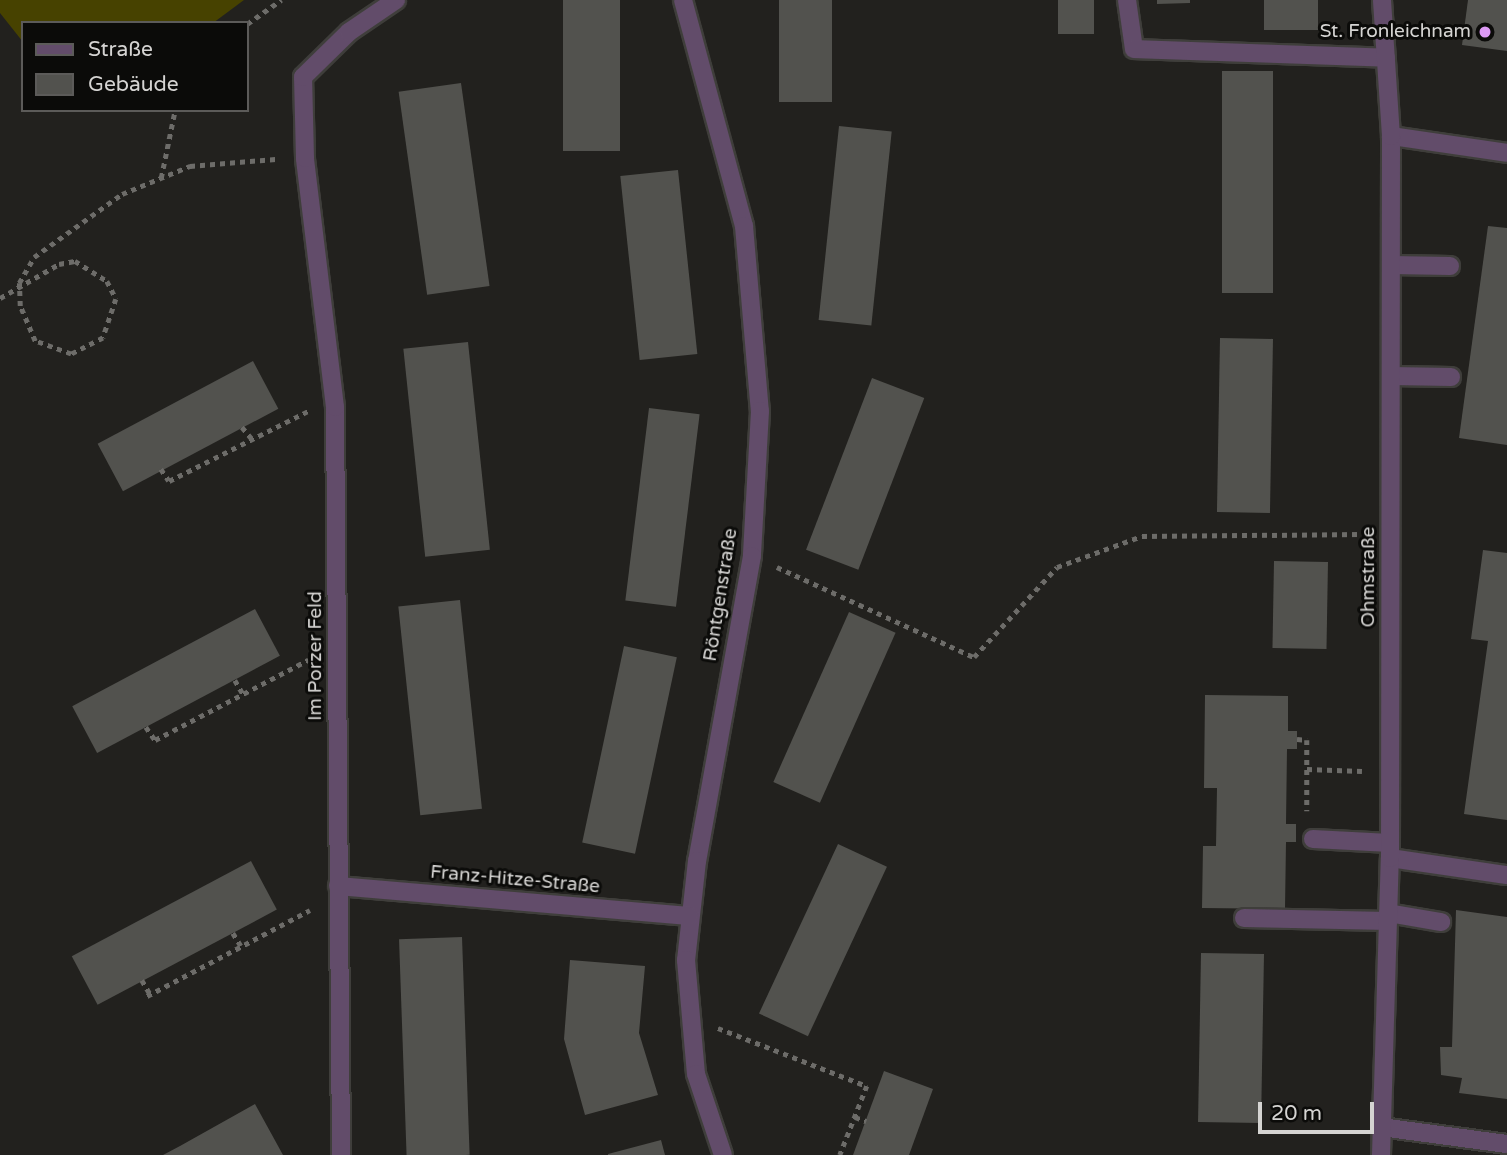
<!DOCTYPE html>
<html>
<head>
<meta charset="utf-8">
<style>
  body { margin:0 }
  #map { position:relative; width:1507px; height:1155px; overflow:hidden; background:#22211e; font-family:"Varela Round",sans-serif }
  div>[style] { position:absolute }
  .green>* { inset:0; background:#474200 }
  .building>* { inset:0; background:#52524e; transform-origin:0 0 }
  .path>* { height:4.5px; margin-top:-2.25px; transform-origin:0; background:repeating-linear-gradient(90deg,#6d6c69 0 5px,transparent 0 10px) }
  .roads { filter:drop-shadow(2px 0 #3f3e3b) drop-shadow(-2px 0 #3f3e3b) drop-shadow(0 2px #3f3e3b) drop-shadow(0 -2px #3f3e3b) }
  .lane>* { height:18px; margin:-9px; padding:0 9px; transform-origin:9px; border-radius:9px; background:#624c6a }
  .street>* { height:18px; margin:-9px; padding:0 9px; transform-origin:9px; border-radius:9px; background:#624c6a }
  .path-bridge>* { height:4.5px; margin-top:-2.25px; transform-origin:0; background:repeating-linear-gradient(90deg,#6d6c69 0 5px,transparent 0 10px) }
  .dots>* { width:19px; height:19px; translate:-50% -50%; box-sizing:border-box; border:4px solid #0b0b09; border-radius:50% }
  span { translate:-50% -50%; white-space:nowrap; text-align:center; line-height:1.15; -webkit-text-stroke:6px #0b0b09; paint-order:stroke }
  .poi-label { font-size:19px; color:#d5d4d2 }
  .right { translate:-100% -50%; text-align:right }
  .street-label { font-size:19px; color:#d5d4d2 }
  .legend { position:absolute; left:21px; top:21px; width:228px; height:91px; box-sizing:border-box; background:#0b0b09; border:2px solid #5c5b59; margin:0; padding:9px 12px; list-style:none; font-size:21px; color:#d5d4d2 }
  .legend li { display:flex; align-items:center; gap:14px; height:35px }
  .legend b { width:35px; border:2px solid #5c5b59 }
  .scale { position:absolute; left:1258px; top:1102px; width:116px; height:32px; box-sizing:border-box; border:4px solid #d5d4d2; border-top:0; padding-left:9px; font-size:21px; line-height:24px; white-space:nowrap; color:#d5d4d2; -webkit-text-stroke:5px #0b0b09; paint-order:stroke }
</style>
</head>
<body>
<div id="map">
  <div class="green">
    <div style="clip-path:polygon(0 0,244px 0,213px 23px,23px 23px,23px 42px,0 13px)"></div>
  </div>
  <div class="building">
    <div style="left:563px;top:0;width:57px;height:151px"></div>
    <div style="left:779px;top:0;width:53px;height:102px"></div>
    <div style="left:1058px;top:0;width:36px;height:34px"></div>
    <div style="clip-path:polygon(1157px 0,1190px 0,1190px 3px,1157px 4px)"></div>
    <div style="left:1264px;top:0;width:54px;height:30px"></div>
    <div style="clip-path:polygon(1468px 0,1507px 0,1507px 51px,1462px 45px)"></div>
    <div style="left:1222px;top:71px;width:51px;height:222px"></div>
    <div style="left:461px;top:83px;width:205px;height:63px;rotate:82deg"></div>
    <div style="left:839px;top:126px;width:53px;height:195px;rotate:6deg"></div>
    <div style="left:678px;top:170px;width:185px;height:58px;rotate:84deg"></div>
    <div style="clip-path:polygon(1488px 226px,1507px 228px,1507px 445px,1459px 438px)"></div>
    <div style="left:1220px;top:338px;width:53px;height:174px;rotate:1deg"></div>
    <div style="left:468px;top:342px;width:209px;height:65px;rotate:84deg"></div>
    <div style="left:253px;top:361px;width:54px;height:176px;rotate:62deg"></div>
    <div style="left:872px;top:378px;width:56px;height:184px;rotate:21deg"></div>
    <div style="left:649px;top:408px;width:51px;height:194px;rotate:7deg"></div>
    <div style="clip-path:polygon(1483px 550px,1507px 553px,1507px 820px,1464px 814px,1488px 641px,1471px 639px)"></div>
    <div style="left:1274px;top:561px;width:54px;height:87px;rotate:1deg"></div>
    <div style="left:460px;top:600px;width:210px;height:62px;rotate:84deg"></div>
    <div style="left:255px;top:609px;width:53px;height:207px;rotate:62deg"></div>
    <div style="left:849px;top:612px;width:51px;height:186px;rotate:24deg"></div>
    <div style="left:624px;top:646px;width:54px;height:201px;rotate:12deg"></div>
    <div style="clip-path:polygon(1205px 695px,1288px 696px,1288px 731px,1297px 731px,1297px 749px,1287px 749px,1286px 824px,1296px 824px,1296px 842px,1286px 842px,1285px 909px,1202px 908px,1203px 846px,1216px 846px,1217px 788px,1204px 788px)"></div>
    <div style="left:838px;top:844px;width:54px;height:187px;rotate:25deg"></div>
    <div style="left:251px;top:861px;width:55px;height:203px;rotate:62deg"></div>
    <div style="clip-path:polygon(1456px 910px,1507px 917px,1507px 1099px,1459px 1093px,1462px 1078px,1441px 1075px,1440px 1047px,1452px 1047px)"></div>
    <div style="left:462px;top:937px;width:218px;height:63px;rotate:88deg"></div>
    <div style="left:1201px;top:953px;width:63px;height:169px;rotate:1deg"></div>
    <div style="clip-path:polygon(570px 960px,645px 966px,639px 1033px,658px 1095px,585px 1115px,564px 1039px)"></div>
    <div style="clip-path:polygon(884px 1071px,933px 1089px,909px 1155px,853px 1155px)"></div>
    <div style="clip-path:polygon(255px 1104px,283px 1155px,163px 1155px,180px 1146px)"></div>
    <div style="clip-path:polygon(661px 1140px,665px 1155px,608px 1155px,608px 1154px)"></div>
  </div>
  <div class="path">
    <div style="left:247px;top:24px;width:42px;rotate:-35.2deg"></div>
    <div style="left:161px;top:178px;width:69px;rotate:-78.4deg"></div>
    <div style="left:20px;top:306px;width:23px;rotate:-92deg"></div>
    <div style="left:19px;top:283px;width:30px;rotate:-60deg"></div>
    <div style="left:34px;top:257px;width:108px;rotate:-35.6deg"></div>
    <div style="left:122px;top:194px;width:74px;rotate:-22.4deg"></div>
    <div style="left:190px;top:166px;width:86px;rotate:-4.7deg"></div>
    <div style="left:242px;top:427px;width:16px;rotate:50deg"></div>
    <div style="left:161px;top:469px;width:14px;rotate:56deg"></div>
    <div style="left:169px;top:481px;width:156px;rotate:-26.7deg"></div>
    <div style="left:777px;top:567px;width:217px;rotate:24.6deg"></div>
    <div style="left:974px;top:657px;width:122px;rotate:-47.3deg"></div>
    <div style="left:1057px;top:567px;width:90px;rotate:-20deg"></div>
    <div style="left:1142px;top:536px;width:219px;rotate:-0.5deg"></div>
    <div style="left:235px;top:680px;width:16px;rotate:60deg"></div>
    <div style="left:146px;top:727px;width:16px;rotate:55deg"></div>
    <div style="left:155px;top:740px;width:173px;rotate:-27.6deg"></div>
    <div style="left:1297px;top:739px;width:10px;rotate:6deg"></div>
    <div style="left:1307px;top:740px;width:71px;rotate:90deg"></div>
    <div style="left:1307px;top:769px;width:55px;rotate:2.1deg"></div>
    <div style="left:233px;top:933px;width:15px;rotate:58deg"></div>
    <div style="left:142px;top:980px;width:16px;rotate:60deg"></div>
    <div style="left:147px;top:996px;width:184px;rotate:-27.8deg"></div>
    <div style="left:718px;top:1028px;width:160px;rotate:21.3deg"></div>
    <div style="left:867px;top:1086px;width:74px;rotate:111.4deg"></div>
    <div style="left:855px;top:1117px;width:12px;rotate:20deg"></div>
  </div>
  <div class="roads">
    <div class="lane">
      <div style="left:1127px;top:0;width:49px;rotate:81.9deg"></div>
      <div style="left:1134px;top:49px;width:252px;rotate:2deg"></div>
      <div style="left:1391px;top:265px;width:59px;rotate:1deg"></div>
      <div style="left:1391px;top:376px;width:60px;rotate:1deg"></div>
      <div style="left:1313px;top:839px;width:77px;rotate:3deg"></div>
      <div style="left:1388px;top:913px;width:54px;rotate:9.6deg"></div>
      <div style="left:1244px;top:918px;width:144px;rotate:1.2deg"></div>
    </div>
    <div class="street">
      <div style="left:683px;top:0;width:234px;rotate:74.9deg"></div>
      <div style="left:744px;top:226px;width:186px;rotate:85.1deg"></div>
      <div style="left:760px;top:411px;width:145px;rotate:93.2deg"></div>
      <div style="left:752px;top:556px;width:310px;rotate:100.2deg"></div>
      <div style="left:697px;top:861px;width:100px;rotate:96.3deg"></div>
      <div style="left:686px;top:960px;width:114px;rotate:85deg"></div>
      <div style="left:696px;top:1074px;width:85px;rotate:71.6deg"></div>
      <div style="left:1391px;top:136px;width:117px;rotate:8.3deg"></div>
      <div style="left:1390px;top:858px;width:118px;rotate:8.3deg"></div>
      <div style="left:338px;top:886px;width:352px;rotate:4.9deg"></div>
      <div style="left:1381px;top:1127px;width:127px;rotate:7.7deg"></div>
      <div style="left:341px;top:1155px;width:748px;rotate:-90.46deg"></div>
      <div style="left:335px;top:407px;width:251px;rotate:-96.9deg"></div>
      <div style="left:305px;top:158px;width:81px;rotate:-91.4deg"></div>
      <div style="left:303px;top:77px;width:64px;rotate:-44.4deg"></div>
      <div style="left:349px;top:32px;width:57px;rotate:-34.2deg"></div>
      <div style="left:1381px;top:1155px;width:297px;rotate:-88.3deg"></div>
      <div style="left:1390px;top:858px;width:722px;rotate:-89.92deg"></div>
      <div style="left:1391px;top:136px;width:136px;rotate:-93.8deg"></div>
    </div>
  </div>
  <div class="path-bridge">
    <div style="left:0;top:298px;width:68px;rotate:-30deg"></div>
    <div style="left:59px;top:264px;width:16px;rotate:-11deg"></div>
    <div style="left:75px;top:261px;width:38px;rotate:32deg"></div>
    <div style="left:107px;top:281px;width:20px;rotate:63deg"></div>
    <div style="left:116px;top:299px;width:41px;rotate:108.4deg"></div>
    <div style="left:103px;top:338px;width:36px;rotate:153deg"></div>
    <div style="left:71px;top:354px;width:38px;rotate:-160deg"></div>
    <div style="left:35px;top:341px;width:38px;rotate:-113deg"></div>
  </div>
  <div class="dots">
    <div style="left:1485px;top:32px;background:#dc99f4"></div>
  </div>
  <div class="poi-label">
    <span class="right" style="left:1471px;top:32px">St. Fronleichnam</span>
  </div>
  <div class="street-label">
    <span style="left:1369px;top:577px;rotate:-90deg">Ohmstraße</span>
    <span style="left:721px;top:595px;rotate:-81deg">Röntgenstraße</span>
    <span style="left:316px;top:656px;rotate:-90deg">Im Porzer Feld</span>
    <span style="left:515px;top:880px;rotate:5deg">Franz-Hitze-Straße</span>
  </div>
  <ul class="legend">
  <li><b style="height:9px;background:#624c6a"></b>Straße</li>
  <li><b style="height:19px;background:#52524e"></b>Gebäude</li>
  </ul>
  <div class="scale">20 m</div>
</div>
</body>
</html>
